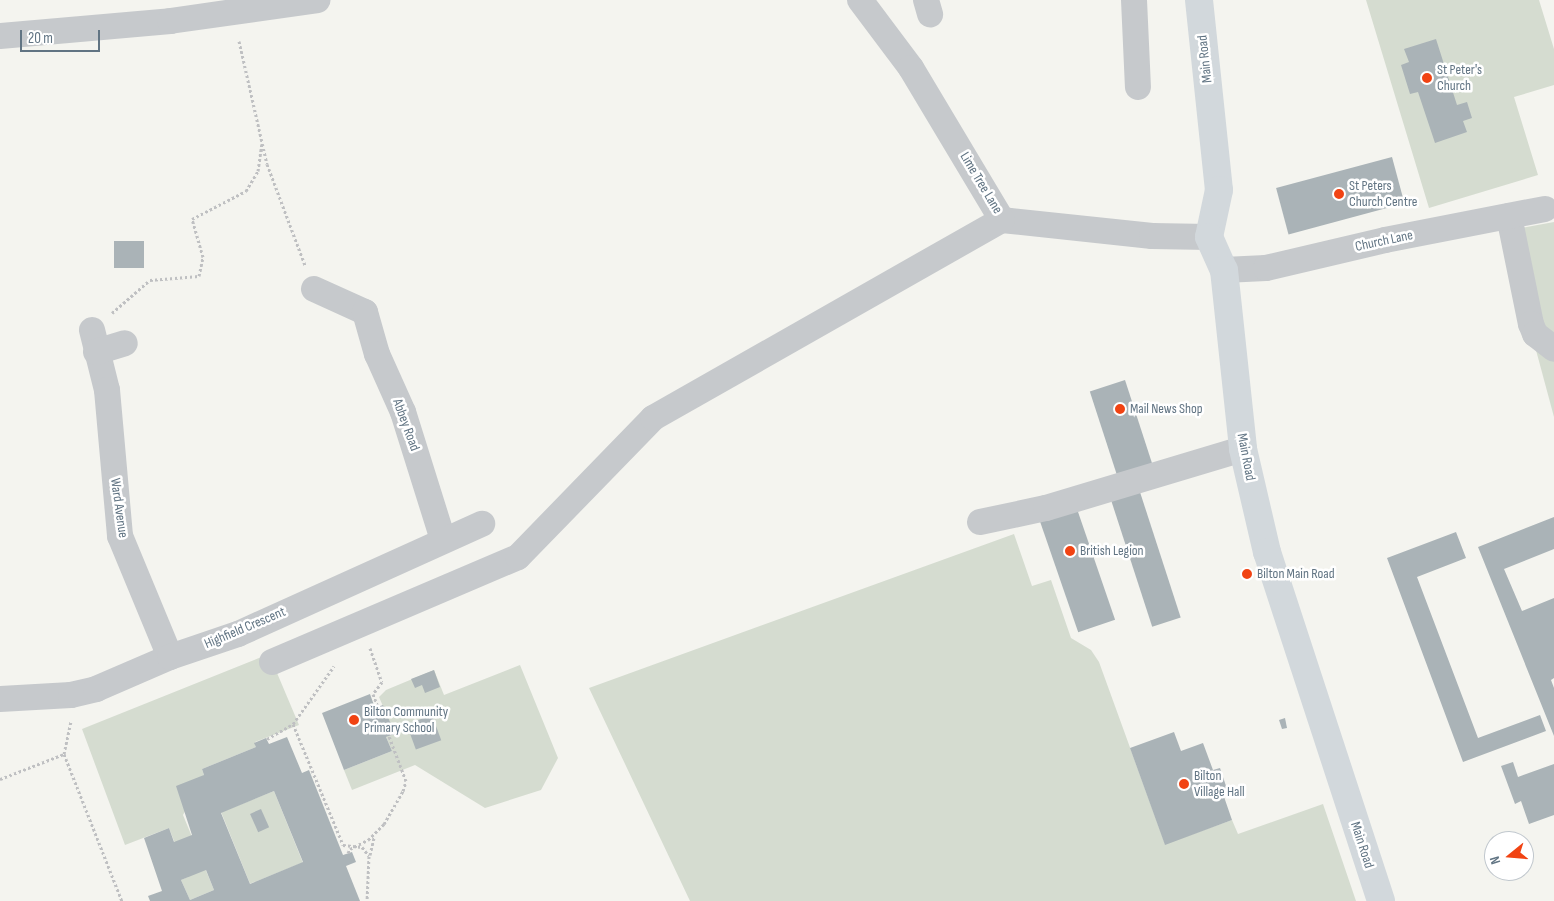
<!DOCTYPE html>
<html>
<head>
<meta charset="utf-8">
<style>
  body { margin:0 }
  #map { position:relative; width:1554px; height:901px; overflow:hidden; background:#f4f4ef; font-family:"Sofia Sans Condensed",sans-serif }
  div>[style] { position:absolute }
  .green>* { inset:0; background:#d5dcd0; transform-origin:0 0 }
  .building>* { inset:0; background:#aab3b7; transform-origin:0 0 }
  .path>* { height:3px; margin-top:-1.5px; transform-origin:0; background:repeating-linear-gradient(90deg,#bfc0c2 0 2.5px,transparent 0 5px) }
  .minor>* { height:26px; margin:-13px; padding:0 13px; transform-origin:13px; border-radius:13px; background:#c6c9cc }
  .major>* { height:28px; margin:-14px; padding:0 14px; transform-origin:14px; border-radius:14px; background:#d2d8dc }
  .dots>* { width:14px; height:14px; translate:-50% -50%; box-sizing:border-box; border:2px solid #fff; border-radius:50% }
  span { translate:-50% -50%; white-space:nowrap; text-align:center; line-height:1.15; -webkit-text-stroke:5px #fff; paint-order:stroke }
  .street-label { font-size:14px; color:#617483 }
  .poi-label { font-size:14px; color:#617483 }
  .left { translate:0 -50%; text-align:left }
  .north { position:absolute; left:1484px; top:831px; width:50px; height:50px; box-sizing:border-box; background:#fff; border:1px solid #c0c7cd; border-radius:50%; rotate:253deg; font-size:14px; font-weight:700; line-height:20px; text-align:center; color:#617483 }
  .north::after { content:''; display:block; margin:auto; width:18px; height:22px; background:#f14313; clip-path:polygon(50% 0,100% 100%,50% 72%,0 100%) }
  .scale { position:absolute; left:20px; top:30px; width:80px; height:22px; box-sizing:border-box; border:2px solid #617483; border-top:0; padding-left:6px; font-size:15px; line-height:18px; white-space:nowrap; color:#617483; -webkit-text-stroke:4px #fff; paint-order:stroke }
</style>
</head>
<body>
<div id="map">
  <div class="green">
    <div style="clip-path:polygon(1366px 0,1539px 0,1554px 49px,1554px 85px,1514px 97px,1538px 175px,1429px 208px)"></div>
    <div style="clip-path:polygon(1554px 222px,1554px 417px,1504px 231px)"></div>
    <div style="clip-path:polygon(1014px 534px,1032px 586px,1051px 580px,1071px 638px,1091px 650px,1099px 662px,1165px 844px,1232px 820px,1238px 834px,1323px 804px,1356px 901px,690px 901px,589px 688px)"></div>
    <div style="clip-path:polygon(269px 654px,299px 725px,255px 742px,256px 747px,202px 769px,204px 775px,183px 815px,214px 890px,190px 900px,181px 880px,188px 877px,169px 828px,125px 845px,82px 729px)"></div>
    <div style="clip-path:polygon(520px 665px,558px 758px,541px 790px,485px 808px,415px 765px,352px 790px,344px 770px,392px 751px,386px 737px,395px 734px,379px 697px,386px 690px,434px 670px,444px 695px)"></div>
    <div style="left:274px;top:791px;width:77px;height:57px;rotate:68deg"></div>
  </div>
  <div class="building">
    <div style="clip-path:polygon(1436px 39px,1457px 105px,1467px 102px,1472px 118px,1463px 121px,1467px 132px,1435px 143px,1418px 92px,1410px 94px,1401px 65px,1409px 62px,1404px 49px)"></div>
    <div style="left:1392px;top:157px;width:48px;height:120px;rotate:75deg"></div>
    <div style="left:114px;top:241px;width:30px;height:27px"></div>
    <div style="left:1125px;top:380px;width:98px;height:37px;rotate:72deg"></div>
    <div style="left:1139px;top:489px;width:135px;height:30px;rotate:72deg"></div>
    <div style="left:1077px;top:509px;width:117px;height:39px;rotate:71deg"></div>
    <div style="clip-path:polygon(1554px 517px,1554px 549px,1504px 569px,1522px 611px,1554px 598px,1554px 678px,1551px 680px,1554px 688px,1554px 736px,1478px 547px)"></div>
    <div style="clip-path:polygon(1456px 532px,1466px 558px,1417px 577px,1478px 738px,1540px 715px,1546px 731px,1463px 762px,1387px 558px)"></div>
    <div style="clip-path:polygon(434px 670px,440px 687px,425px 693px,422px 685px,415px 688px,411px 679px)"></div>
    <div style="clip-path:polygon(370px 694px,375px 708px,383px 705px,395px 734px,386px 737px,392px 751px,344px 770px,322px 713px)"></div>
    <div style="left:432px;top:715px;width:27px;height:27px;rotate:70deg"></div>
    <div style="clip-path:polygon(1285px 718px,1287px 728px,1282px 729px,1279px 720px)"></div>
    <div style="clip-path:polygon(1174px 732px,1181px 751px,1203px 743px,1213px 770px,1220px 768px,1227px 789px,1222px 791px,1232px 820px,1165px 845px,1130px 748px)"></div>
    <div style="clip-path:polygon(evenodd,287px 737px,302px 773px,309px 770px,343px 855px,352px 852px,356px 862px,346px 866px,360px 901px,150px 901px,148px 896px,162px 891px,144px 838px,169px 828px,174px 842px,192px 835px,176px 786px,204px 775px,202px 769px,256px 747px,254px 743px,266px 738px,269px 744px,287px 737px,274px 791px,303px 862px,250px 884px,221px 813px,274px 791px,287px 737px,206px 870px,214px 890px,190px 900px,181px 880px,206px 870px)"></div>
    <div style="clip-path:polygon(1513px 762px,1518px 777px,1554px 764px,1554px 815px,1529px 824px,1521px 801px,1515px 804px,1501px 766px)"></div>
    <div style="left:261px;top:809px;width:20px;height:12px;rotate:66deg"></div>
  </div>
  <div class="path">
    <div style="left:239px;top:41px;width:126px;rotate:77.2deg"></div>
    <div style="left:267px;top:164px;width:108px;rotate:69.4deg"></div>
    <div style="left:112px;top:313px;width:50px;rotate:-41deg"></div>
    <div style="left:150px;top:280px;width:49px;rotate:-4.7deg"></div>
    <div style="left:199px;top:276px;width:19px;rotate:-78deg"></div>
    <div style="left:203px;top:257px;width:40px;rotate:-106deg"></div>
    <div style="left:192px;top:219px;width:61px;rotate:-27.4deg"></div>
    <div style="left:246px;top:191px;width:23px;rotate:-59deg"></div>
    <div style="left:258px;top:171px;width:27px;rotate:-82deg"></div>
    <div style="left:370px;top:648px;width:36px;rotate:71deg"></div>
    <div style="left:382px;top:682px;width:15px;rotate:127deg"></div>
    <div style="left:373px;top:694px;width:14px;rotate:69deg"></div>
    <div style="left:293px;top:724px;width:131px;rotate:67.5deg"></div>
    <div style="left:343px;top:845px;width:19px;rotate:6deg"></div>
    <div style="left:362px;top:847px;width:11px;rotate:52deg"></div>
    <div style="left:369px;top:856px;width:45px;rotate:92.5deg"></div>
    <div style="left:267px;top:739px;width:30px;rotate:-30deg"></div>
    <div style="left:293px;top:724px;width:71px;rotate:-54.7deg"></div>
    <div style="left:64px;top:754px;width:158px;rotate:68.5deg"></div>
    <div style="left:0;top:779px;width:69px;rotate:-21.3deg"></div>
    <div style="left:64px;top:754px;width:33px;rotate:-78deg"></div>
    <div style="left:348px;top:853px;width:4px;rotate:-63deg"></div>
    <div style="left:350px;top:849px;width:20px;rotate:-27deg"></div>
    <div style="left:368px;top:840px;width:23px;rotate:-45deg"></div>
    <div style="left:384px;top:824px;width:38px;rotate:-60deg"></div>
    <div style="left:403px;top:791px;width:10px;rotate:-73deg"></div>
    <div style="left:406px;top:781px;width:48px;rotate:-110.7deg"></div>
    <div style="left:370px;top:855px;width:18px;rotate:-77deg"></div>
  </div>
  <div class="minor">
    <div style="left:860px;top:0;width:85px;rotate:53.1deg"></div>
    <div style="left:911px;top:68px;width:177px;rotate:59.1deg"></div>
    <div style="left:1002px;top:220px;width:151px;rotate:6.1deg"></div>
    <div style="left:1152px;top:236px;width:57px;rotate:1deg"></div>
    <div style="left:926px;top:0;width:15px;rotate:74deg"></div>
    <div style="left:1134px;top:0;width:87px;rotate:87.4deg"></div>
    <div style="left:0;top:36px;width:171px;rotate:-5deg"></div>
    <div style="left:170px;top:21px;width:149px;rotate:-8.1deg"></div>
    <div style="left:1509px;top:216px;width:110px;rotate:78.5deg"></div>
    <div style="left:1531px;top:324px;width:11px;rotate:68deg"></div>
    <div style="left:1535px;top:334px;width:24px;rotate:38deg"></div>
    <div style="left:1224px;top:270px;width:42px;rotate:-2.7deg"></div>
    <div style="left:1266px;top:268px;width:122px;rotate:-13.2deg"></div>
    <div style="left:1385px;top:240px;width:163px;rotate:-11deg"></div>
    <div style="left:314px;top:289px;width:56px;rotate:24.3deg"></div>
    <div style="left:365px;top:312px;width:44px;rotate:74.1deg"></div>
    <div style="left:377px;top:354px;width:64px;rotate:65.9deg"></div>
    <div style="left:403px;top:412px;width:134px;rotate:72.6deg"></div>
    <div style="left:92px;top:330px;width:62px;rotate:76deg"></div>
    <div style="left:107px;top:390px;width:147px;rotate:84.9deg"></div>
    <div style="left:120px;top:536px;width:131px;rotate:67.5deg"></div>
    <div style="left:96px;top:352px;width:30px;rotate:-17deg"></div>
    <div style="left:980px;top:522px;width:67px;rotate:-12deg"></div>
    <div style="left:1046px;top:508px;width:206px;rotate:-16.7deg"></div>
    <div style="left:272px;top:662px;width:267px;rotate:-23.1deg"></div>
    <div style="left:518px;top:557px;width:194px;rotate:-45.8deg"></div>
    <div style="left:653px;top:418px;width:401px;rotate:-29.6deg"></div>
    <div style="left:0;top:699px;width:71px;rotate:-3.2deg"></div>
    <div style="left:71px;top:695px;width:26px;rotate:-13deg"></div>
    <div style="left:96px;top:689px;width:81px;rotate:-23.4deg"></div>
    <div style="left:170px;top:657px;width:72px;rotate:-18.7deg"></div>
    <div style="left:238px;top:634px;width:268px;rotate:-24.3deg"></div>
  </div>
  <div class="major">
    <div style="left:1199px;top:0;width:191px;rotate:84deg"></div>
    <div style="left:1219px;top:190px;width:48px;rotate:102deg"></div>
    <div style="left:1209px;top:237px;width:36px;rotate:66deg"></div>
    <div style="left:1224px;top:270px;width:180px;rotate:83.9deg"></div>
    <div style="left:1243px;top:449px;width:106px;rotate:76.9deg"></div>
    <div style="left:1267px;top:552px;width:367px;rotate:71.9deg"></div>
  </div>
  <div class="dots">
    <div style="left:1427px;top:78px;background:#f14313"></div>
    <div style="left:1339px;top:194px;background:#f14313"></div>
    <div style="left:1120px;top:409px;background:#f14313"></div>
    <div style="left:1070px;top:551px;background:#f14313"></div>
    <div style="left:1247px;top:574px;background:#f14313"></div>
    <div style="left:354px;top:720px;background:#f14313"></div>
    <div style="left:1184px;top:784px;background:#f14313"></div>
  </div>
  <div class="street-label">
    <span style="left:1205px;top:59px;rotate:-96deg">Main Road</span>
    <span style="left:981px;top:183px;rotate:59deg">Lime Tree Lane</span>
    <span style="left:1384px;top:241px;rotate:-12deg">Church Lane</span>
    <span style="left:406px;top:425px;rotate:70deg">Abbey Road</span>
    <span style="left:1246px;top:457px;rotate:79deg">Main Road</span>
    <span style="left:119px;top:508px;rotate:82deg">Ward Avenue</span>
    <span style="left:245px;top:628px;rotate:-23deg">Highfield Crescent</span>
    <span style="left:1362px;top:845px;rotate:72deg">Main Road</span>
  </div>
  <div class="poi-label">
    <span class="left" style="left:1437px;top:78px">St Peter's<br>Church</span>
    <span class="left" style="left:1349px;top:194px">St Peters<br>Church Centre</span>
    <span class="left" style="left:1130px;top:409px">Mail News Shop</span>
    <span class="left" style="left:1080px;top:551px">British Legion</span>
    <span class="left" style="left:1257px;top:574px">Bilton Main Road</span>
    <span class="left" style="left:364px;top:720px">Bilton Community<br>Primary School</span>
    <span class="left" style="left:1194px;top:784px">Bilton<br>Village Hall</span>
  </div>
  <div class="north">N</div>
  <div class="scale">20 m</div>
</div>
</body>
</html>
